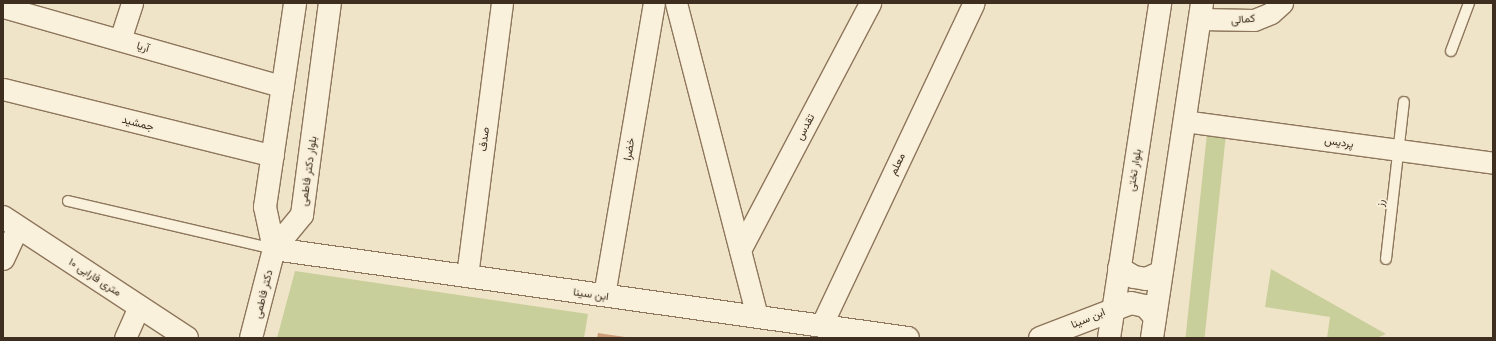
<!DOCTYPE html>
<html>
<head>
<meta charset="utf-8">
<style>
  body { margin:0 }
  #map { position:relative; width:1496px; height:341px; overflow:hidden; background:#f0e4c8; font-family:"Noto Serif",Vazirmatn,serif }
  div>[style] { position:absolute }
  .green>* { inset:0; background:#c9cf9b; transform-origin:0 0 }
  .building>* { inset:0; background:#cf9f7d }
  .roads { filter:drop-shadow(1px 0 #8d765c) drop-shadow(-1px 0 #8d765c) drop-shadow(0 1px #8d765c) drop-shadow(0 -1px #8d765c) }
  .lane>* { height:10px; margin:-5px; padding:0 5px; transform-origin:5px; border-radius:5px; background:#faf1dc }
  .street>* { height:21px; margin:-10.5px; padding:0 10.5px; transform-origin:10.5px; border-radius:10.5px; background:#faf1dc }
  .secondary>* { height:22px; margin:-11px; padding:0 11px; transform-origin:11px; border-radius:11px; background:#faf1dc }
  span { translate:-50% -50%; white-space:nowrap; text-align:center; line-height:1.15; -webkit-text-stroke:3.5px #f7eed8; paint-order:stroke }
  .street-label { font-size:11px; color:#3d2e20 }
  .frame { position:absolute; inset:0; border:4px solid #3d2e20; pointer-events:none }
</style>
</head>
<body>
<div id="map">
  <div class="green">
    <div style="left:1209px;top:114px;width:19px;height:226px;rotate:6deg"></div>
    <div style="clip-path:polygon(1271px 269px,1386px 334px,1377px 338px,1327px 338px,1330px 317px,1265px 307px)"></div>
    <div style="clip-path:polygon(295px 271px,588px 314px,584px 338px,277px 338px)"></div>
  </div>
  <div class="building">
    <div style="clip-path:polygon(598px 333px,625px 337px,625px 338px,597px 338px)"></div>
  </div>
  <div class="roads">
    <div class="lane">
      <div style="left:1451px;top:51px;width:51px;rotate:-69.4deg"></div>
      <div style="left:68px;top:201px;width:212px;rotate:13.1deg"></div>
      <div style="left:1386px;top:259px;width:158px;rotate:-83.5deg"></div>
    </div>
    <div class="street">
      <div style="left:676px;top:3px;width:324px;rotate:75.5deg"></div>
      <div style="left:3px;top:7px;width:291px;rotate:15.9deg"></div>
      <div style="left:1199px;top:19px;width:55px;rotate:1deg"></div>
      <div style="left:1254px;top:20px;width:18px;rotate:-22deg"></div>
      <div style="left:1271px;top:13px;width:15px;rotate:-42deg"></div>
      <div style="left:120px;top:40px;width:39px;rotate:-72deg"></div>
      <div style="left:3px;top:89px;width:278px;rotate:13.9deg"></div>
      <div style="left:1184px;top:121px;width:312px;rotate:7.7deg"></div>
      <div style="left:740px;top:250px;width:279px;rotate:-62.2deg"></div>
      <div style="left:3px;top:259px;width:35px;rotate:-65deg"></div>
      <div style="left:467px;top:276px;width:275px;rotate:-82.7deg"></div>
      <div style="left:604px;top:295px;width:296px;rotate:-80.3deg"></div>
      <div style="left:821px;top:326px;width:357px;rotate:-64.7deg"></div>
      <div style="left:125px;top:338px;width:35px;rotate:-66deg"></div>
    </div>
    <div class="secondary">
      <div style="left:3px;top:217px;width:220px;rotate:33.3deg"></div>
      <div style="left:274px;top:249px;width:640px;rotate:7.99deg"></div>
      <div style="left:274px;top:249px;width:43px;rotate:-102.1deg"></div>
      <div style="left:265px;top:207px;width:206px;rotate:-81.6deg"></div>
      <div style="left:1119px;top:268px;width:17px;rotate:31deg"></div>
      <div style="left:1134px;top:277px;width:12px;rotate:9deg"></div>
      <div style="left:1146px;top:279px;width:17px;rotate:-24deg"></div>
      <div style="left:251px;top:338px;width:92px;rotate:-75.5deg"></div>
      <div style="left:274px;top:249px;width:44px;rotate:-50.5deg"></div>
      <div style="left:302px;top:215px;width:214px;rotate:-82.5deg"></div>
      <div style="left:1040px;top:338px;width:97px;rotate:-21deg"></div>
      <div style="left:1131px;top:303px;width:14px;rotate:12deg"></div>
      <div style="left:1145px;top:306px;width:15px;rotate:48deg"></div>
      <div style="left:1109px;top:338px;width:339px;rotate:-81.3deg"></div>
      <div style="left:1152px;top:338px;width:339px;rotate:-81.5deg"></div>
    </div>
  </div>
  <div class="street-label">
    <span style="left:1243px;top:19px;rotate:-5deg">کمالی</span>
    <span style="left:143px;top:47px;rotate:16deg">آریا</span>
    <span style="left:138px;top:123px;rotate:14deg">جمشید</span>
    <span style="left:805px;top:127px;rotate:-62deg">تقدس</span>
    <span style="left:484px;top:139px;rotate:-83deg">صدف</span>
    <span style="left:1339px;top:142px;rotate:8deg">پردیس</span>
    <span style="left:629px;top:149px;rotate:-80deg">خضرا</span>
    <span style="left:897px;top:164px;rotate:-65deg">معلم</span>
    <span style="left:1134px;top:170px;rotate:-81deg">بلوار تختی</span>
    <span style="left:308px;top:171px;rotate:-82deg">بلوار دکتر فاطمی</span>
    <span style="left:1380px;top:203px;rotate:-83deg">رز</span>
    <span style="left:95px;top:277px;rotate:33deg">۱۰ متری فارابی</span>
    <span style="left:263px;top:294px;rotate:-76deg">دکتر فاطمی</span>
    <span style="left:591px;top:294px;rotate:8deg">ابن سینا</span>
    <span style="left:1088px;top:318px;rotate:-23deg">ابن سینا</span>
  </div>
  <div class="frame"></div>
</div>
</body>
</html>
